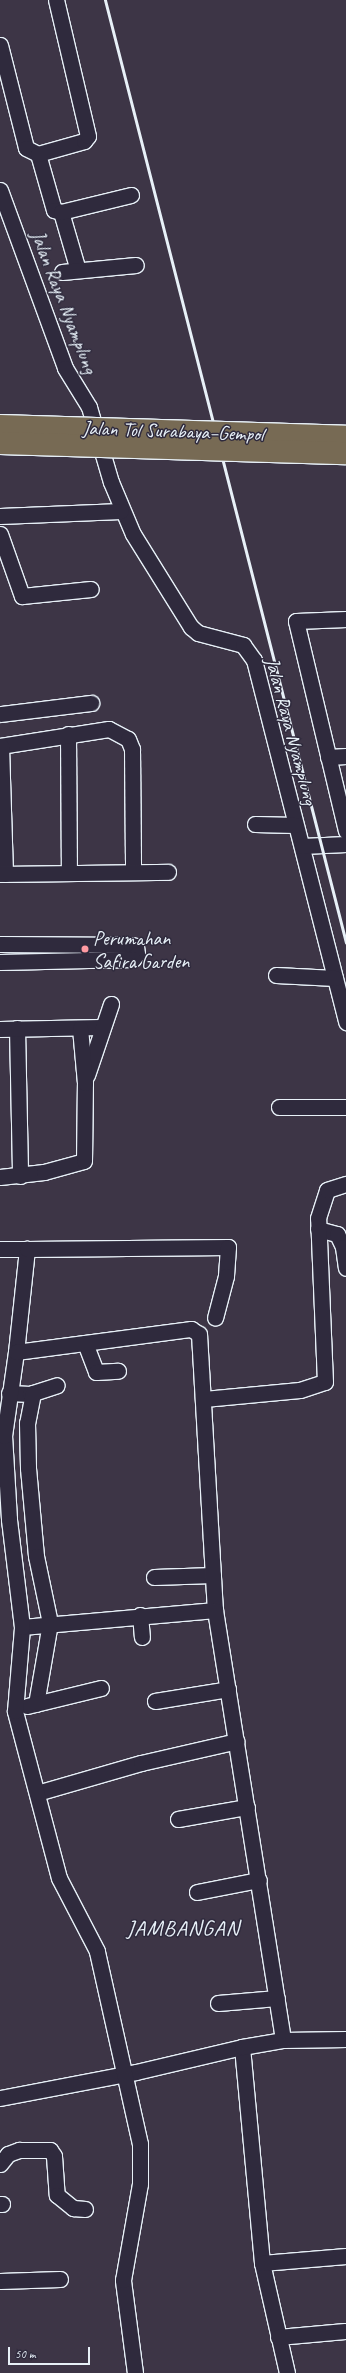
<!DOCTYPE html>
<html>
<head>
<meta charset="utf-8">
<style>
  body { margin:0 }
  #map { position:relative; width:346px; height:2373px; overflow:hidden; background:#3d3546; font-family:Caveat,sans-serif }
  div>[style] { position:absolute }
  .roads { filter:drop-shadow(1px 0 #e8f1f8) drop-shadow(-1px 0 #e8f1f8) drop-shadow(0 1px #e8f1f8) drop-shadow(0 -1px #e8f1f8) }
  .minor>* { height:15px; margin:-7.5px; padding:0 7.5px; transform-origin:7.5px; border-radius:7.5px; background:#2f2a3d }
  .rail>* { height:3px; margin:-1.5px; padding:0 1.5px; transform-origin:1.5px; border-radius:1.5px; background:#e8f1f8 }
  .bridges { filter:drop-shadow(1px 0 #e8f1f8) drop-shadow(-1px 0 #e8f1f8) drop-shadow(0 1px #e8f1f8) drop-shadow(0 -1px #e8f1f8) }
  .highway-bridge>* { height:22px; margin:-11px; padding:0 11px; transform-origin:11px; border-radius:11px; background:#776a54 }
  .dots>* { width:11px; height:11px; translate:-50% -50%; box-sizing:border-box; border:2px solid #2f2a3d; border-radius:50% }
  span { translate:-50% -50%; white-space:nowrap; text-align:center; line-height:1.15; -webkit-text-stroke:3px #2f2a3d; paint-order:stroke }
  .street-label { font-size:20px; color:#e8f1f8 }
  .poi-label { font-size:20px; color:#e8f1f8 }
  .left { translate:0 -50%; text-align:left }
  .quarter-label { font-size:22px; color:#e8f1f8; letter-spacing:1px }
  .scale { position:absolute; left:8px; top:2347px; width:82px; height:18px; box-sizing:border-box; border:2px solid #e8f1f8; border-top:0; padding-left:5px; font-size:12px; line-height:14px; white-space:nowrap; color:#e8f1f8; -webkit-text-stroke:3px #2f2a3d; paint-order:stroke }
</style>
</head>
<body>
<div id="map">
  <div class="roads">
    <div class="minor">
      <div style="left:0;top:45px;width:106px;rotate:75.8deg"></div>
      <div style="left:26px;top:148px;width:13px;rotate:27deg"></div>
      <div style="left:38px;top:154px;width:58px;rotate:74.1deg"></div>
      <div style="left:54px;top:210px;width:7px;rotate:16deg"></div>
      <div style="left:61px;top:212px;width:60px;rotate:73.7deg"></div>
      <div style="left:38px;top:154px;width:48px;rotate:-15.8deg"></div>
      <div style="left:84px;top:141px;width:6px;rotate:-51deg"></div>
      <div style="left:88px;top:136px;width:140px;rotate:-103.2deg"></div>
      <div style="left:0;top:190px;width:189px;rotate:69.9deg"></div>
      <div style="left:65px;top:368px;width:46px;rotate:58.4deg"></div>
      <div style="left:89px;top:407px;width:78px;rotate:73.7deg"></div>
      <div style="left:111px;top:482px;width:56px;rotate:67.1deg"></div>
      <div style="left:133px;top:534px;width:110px;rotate:58.1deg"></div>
      <div style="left:191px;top:627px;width:9px;rotate:41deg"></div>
      <div style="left:198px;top:633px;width:47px;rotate:14.9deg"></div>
      <div style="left:243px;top:645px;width:19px;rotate:54deg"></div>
      <div style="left:254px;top:660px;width:374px;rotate:75.7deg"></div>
      <div style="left:61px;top:212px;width:72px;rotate:-13.7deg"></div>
      <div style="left:62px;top:272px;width:74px;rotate:-5.4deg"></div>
      <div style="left:0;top:516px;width:121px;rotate:-2.4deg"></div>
      <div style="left:0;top:534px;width:66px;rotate:70.5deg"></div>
      <div style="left:22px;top:596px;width:69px;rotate:-5.8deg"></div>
      <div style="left:346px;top:619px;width:50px;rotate:177.7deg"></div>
      <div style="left:296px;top:621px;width:216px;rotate:76.6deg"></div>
      <div style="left:0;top:714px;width:92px;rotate:-6.9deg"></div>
      <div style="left:68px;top:734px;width:139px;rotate:89.6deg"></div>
      <div style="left:0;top:746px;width:110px;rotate:-8.9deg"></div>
      <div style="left:109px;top:729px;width:21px;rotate:28deg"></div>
      <div style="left:128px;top:739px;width:11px;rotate:68deg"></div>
      <div style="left:132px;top:749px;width:123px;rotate:89.5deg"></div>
      <div style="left:1px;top:746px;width:128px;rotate:88.2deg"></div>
      <div style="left:328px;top:757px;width:18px;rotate:-3deg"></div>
      <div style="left:255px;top:824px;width:40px;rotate:1.4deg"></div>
      <div style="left:302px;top:846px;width:44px;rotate:-2.6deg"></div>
      <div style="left:0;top:874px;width:168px;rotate:-0.7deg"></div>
      <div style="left:0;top:944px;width:131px;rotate:0.4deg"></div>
      <div style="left:131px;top:945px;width:5px;rotate:11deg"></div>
      <div style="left:136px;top:946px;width:8px;rotate:83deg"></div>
      <div style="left:137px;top:954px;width:6px;rotate:129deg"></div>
      <div style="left:133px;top:959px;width:133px;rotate:178.7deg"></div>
      <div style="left:276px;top:975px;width:59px;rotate:2.9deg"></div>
      <div style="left:17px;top:1028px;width:148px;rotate:88.8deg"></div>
      <div style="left:0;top:1029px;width:101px;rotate:-1.1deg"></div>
      <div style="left:87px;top:1075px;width:75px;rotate:-71.3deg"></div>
      <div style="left:279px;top:1107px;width:67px"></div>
      <div style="left:0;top:1177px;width:44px;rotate:-6.5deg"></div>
      <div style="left:44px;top:1172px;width:41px;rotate:-15.4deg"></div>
      <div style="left:84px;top:1161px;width:78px;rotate:-89.3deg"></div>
      <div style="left:85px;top:1083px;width:55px;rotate:-95.2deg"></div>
      <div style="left:318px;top:1229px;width:20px;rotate:15deg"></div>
      <div style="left:337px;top:1234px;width:14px;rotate:65deg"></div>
      <div style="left:343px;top:1247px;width:21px;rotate:82deg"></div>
      <div style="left:0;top:1249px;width:27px"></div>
      <div style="left:85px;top:1343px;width:31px;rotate:69deg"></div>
      <div style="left:96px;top:1372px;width:22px;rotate:-3deg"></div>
      <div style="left:16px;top:1352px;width:104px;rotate:-83.9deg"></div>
      <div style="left:27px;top:1249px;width:201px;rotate:-0.6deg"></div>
      <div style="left:228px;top:1247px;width:29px;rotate:94deg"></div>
      <div style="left:226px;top:1276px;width:43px;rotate:104.7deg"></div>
      <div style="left:9px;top:1393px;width:21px;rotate:3deg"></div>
      <div style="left:30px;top:1394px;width:28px;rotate:-18deg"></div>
      <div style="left:33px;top:1393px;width:31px;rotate:101deg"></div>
      <div style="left:27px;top:1423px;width:45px;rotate:88.7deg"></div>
      <div style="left:28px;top:1468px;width:88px;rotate:84.8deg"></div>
      <div style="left:36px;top:1556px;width:68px;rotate:78.2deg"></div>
      <div style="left:50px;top:1623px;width:82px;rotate:99.8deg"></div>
      <div style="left:204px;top:1399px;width:96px;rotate:-5.4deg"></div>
      <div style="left:300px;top:1390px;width:26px;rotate:-18deg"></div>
      <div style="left:325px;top:1382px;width:164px;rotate:-92.4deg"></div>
      <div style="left:318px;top:1218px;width:29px;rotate:-72deg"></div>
      <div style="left:327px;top:1190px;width:20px;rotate:-18deg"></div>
      <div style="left:154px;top:1577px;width:59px;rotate:-1.9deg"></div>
      <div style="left:140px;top:1615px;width:22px;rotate:85deg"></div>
      <div style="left:22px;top:1627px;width:194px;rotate:-5deg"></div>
      <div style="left:155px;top:1701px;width:74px;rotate:-9.3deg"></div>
      <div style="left:27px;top:1706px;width:76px;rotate:-13.7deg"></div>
      <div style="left:37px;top:1793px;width:108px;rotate:-16.1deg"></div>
      <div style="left:141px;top:1763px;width:98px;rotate:-12.9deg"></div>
      <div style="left:178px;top:1819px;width:70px;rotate:-9.9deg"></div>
      <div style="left:197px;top:1892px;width:63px;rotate:-11deg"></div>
      <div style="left:218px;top:2003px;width:59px;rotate:-4.8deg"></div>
      <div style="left:242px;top:2047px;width:217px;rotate:84.7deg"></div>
      <div style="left:262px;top:2263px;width:113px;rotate:77.2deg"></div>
      <div style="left:0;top:2098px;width:138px;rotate:-10.8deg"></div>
      <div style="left:136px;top:2072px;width:109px;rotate:-13.3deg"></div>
      <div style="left:242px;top:2047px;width:42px;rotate:-9.7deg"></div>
      <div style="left:283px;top:2040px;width:63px;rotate:-0.9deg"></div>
      <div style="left:0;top:2164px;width:13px;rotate:-51deg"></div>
      <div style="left:8px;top:2154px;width:12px;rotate:-20deg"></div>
      <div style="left:19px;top:2150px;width:31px"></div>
      <div style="left:50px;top:2150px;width:7px;rotate:56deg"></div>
      <div style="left:54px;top:2156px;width:39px;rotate:86deg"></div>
      <div style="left:57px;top:2195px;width:21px;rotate:39deg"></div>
      <div style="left:73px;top:2208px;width:12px;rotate:5deg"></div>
      <div style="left:0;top:2204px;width:2px"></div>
      <div style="left:262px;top:2263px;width:84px;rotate:-4.8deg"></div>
      <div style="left:0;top:2281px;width:60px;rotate:-1.9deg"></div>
      <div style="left:278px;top:2337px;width:67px;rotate:-5.1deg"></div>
      <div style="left:135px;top:2373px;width:94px;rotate:-97.4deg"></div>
      <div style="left:123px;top:2280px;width:97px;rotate:-80deg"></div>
      <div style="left:140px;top:2184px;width:40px;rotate:-90deg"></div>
      <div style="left:140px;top:2144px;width:198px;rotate:-102.6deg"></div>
      <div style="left:97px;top:1951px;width:82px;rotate:-117.5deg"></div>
      <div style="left:59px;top:1878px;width:173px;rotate:-104.8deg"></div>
      <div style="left:15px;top:1711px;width:84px;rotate:-85.2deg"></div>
      <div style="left:22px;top:1627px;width:109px;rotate:-96.9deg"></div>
      <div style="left:9px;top:1519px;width:83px;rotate:-93.4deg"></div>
      <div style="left:4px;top:1436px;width:85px;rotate:-81.9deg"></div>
      <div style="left:16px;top:1352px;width:177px;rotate:-7.5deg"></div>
      <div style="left:191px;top:1329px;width:9px;rotate:32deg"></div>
      <div style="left:199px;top:1334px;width:276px;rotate:86.7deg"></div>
      <div style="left:215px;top:1610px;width:435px;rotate:81deg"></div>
    </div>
  </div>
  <div class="rail">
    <div style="left:105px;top:0;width:973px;rotate:75.66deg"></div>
  </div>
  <div class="bridges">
    <div class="highway-bridge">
      <div style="left:0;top:426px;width:346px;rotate:1.8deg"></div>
      <div style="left:0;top:443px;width:346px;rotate:1.7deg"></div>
    </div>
  </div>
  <div class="dots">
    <div style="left:85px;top:949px;background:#ff9aa2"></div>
  </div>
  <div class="street-label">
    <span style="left:64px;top:302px;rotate:69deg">Jalan Raya Nyamplung</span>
    <span style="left:173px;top:431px;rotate:2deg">Jalan Tol Surabaya–Gempol</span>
    <span style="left:291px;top:731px;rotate:75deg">Jalan Raya Nyamplung</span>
  </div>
  <div class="poi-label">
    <span class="left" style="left:93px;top:950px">Perumahan<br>Safira Garden</span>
  </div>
  <div class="quarter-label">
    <span style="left:183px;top:1929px">JAMBANGAN</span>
  </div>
  <div class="scale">50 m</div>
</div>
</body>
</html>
